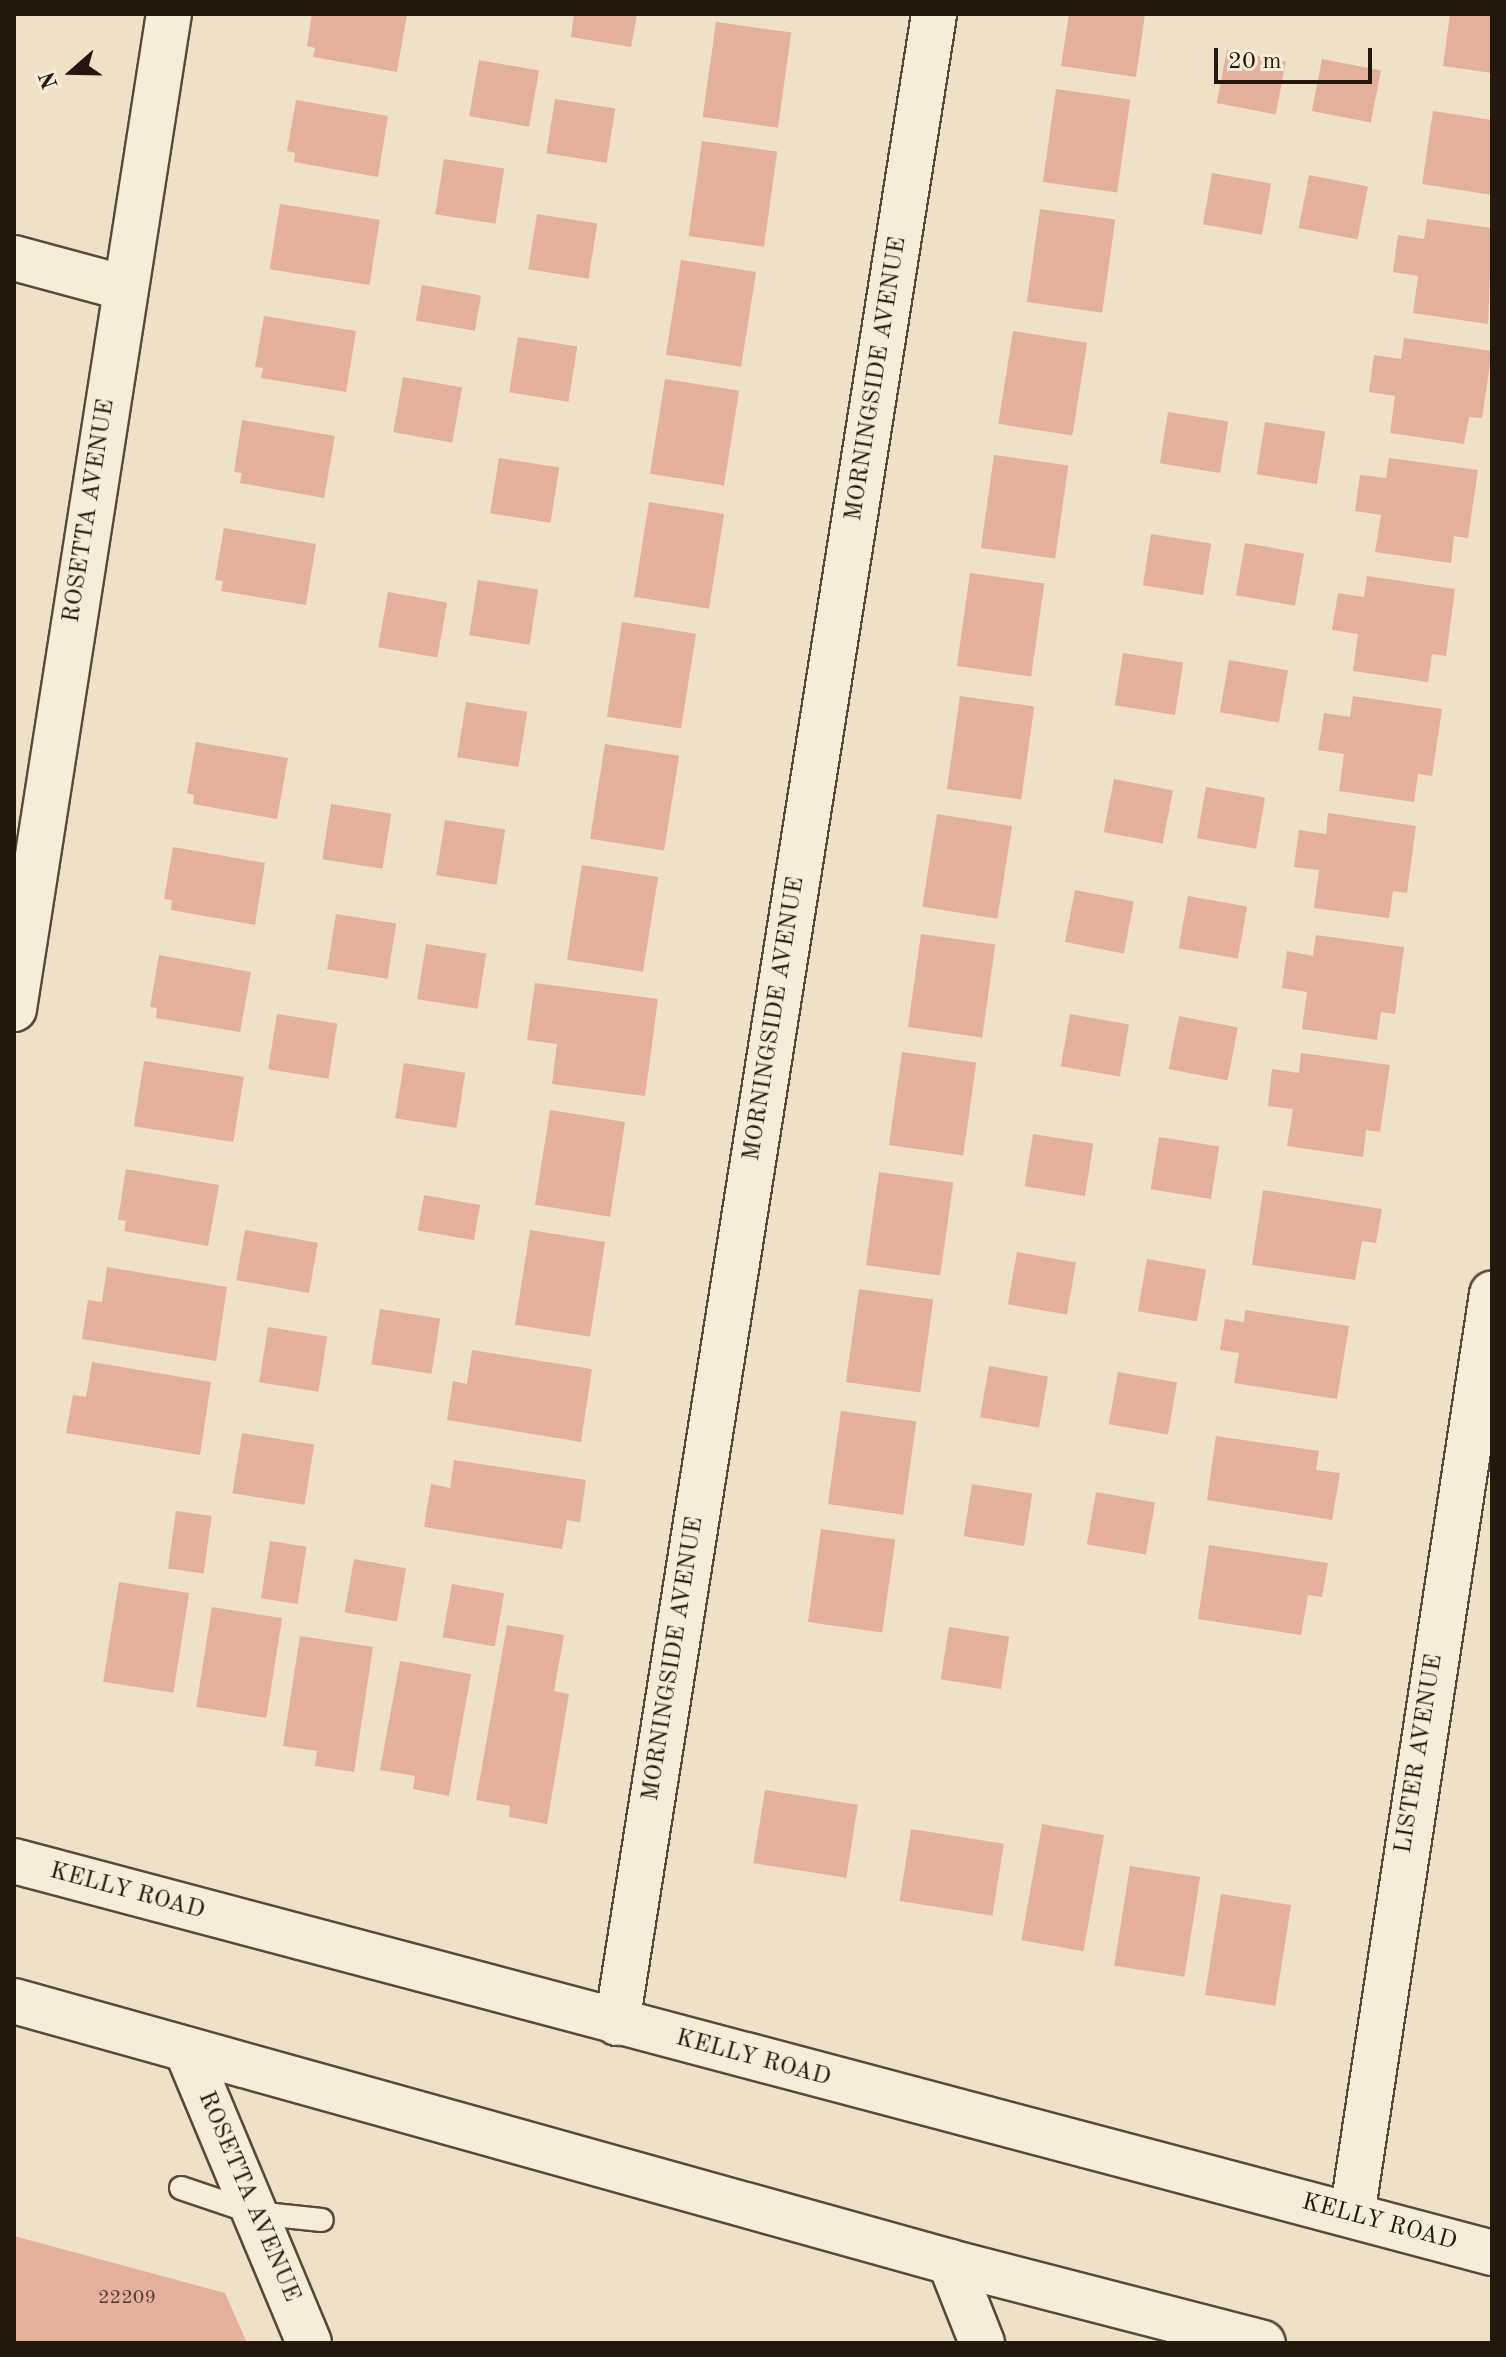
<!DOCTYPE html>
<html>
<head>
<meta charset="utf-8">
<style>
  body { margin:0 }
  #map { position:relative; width:1506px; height:2357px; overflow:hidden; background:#efe1c5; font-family:"Old Standard TT",serif }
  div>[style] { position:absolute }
  .building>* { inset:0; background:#e5b09a; transform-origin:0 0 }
  .roads { filter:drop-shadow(2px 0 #564a3b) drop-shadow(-2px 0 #564a3b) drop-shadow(0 2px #564a3b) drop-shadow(0 -2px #564a3b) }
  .lane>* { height:22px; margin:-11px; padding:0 11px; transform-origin:11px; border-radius:11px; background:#f5ecd9 }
  .street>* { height:44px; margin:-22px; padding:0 22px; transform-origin:22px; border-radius:22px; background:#f5ecd9 }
  .secondary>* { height:44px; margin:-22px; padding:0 22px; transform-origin:22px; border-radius:22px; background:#f5ecd9 }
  span { translate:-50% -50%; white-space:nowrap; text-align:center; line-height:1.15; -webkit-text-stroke:6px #f5ecd9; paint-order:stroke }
  .number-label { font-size:20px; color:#543e30 }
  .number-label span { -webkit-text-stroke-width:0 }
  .street-label { font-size:24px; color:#23180d }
  .frame { position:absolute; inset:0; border:16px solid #23180d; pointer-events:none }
  .north { position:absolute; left:32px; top:32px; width:80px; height:80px; -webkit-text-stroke:6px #f5ecd9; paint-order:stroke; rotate:250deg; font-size:22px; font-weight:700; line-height:32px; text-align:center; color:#23180d }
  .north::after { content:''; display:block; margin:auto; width:28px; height:36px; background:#23180d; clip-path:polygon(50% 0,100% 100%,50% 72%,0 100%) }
  .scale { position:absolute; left:1214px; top:48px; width:158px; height:36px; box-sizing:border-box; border:4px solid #23180d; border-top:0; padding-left:10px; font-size:24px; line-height:28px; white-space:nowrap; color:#23180d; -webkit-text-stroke:6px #f5ecd9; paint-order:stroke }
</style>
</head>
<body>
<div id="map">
  <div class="building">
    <div style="clip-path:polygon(312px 14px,407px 14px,397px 72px,313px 57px,315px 48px,307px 46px)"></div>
    <div style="clip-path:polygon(574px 14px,637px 14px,631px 47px,571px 37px)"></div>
    <div style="clip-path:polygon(1069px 14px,1145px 14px,1136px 77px,1061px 66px)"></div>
    <div style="clip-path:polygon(1450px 14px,1492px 14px,1492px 73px,1443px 66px)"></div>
    <div style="left:716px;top:22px;width:76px;height:96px;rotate:8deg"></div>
    <div style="left:1227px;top:50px;width:60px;height:54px;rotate:11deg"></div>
    <div style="left:1322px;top:59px;width:60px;height:53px;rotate:11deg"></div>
    <div style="left:479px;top:60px;width:61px;height:57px;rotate:10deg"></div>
    <div style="left:1056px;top:89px;width:75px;height:94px;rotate:8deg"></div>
    <div style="left:555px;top:99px;width:61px;height:55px;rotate:9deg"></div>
    <div style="clip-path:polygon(296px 100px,388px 116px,378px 177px,294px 162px,295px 153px,287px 151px)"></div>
    <div style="clip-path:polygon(1433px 111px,1492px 120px,1492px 195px,1422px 184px)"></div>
    <div style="left:702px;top:141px;width:76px;height:96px;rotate:8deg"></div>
    <div style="left:444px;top:159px;width:61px;height:56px;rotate:9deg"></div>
    <div style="left:1212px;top:173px;width:60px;height:52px;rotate:10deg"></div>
    <div style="left:1309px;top:175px;width:60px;height:54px;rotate:11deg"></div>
    <div style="left:280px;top:204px;width:101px;height:66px;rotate:9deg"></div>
    <div style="left:1040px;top:209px;width:76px;height:94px;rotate:8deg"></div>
    <div style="left:537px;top:214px;width:61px;height:56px;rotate:9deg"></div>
    <div style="clip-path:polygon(1427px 219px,1492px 228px,1488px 324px,1413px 313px,1418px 276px,1393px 272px,1398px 235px,1424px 239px)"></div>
    <div style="left:681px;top:260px;width:76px;height:96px;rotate:9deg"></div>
    <div style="left:422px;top:285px;width:60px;height:36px;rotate:10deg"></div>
    <div style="clip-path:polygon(264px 316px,356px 331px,346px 392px,261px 378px,263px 368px,255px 367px)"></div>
    <div style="left:1013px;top:331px;width:75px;height:94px;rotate:9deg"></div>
    <div style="left:518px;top:337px;width:60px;height:56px;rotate:9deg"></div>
    <div style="clip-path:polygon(1404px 338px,1492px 351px,1482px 418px,1469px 417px,1464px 444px,1390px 433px,1395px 396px,1369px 392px,1374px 355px,1401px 359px)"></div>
    <div style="left:403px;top:377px;width:60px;height:56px;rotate:10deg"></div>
    <div style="left:665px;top:379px;width:75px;height:96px;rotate:9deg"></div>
    <div style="left:1168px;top:412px;width:61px;height:52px;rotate:9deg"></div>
    <div style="clip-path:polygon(242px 420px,335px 436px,324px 498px,240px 483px,242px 473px,234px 472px)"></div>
    <div style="left:1265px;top:422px;width:61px;height:53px;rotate:9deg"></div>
    <div style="left:994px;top:455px;width:75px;height:94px;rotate:8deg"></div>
    <div style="left:499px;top:458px;width:61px;height:56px;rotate:9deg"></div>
    <div style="clip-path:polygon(1389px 458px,1478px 470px,1468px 538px,1454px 536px,1451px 563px,1375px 552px,1381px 515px,1355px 511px,1360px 475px,1386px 478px)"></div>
    <div style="left:649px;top:502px;width:76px;height:96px;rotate:9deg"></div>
    <div style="clip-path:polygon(224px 528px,316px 544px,306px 605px,221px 591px,223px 581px,215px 580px)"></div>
    <div style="left:1151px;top:534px;width:61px;height:52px;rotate:9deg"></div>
    <div style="left:1245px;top:543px;width:60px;height:53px;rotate:10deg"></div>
    <div style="left:970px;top:573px;width:75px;height:94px;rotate:8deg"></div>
    <div style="clip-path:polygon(1367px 576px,1455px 589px,1446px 656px,1432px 654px,1428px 682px,1353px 671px,1358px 634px,1332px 630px,1338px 593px,1364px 597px)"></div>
    <div style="left:478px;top:580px;width:61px;height:56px;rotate:9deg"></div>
    <div style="left:388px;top:592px;width:60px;height:56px;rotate:10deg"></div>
    <div style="left:622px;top:622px;width:75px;height:96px;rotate:9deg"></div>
    <div style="left:1123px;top:653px;width:61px;height:53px;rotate:9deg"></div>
    <div style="left:1229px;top:660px;width:60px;height:53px;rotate:10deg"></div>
    <div style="left:960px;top:696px;width:75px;height:94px;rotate:8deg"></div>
    <div style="clip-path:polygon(1353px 696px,1442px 709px,1432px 776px,1418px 774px,1414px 802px,1339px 791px,1344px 754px,1318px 750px,1324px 713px,1350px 717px)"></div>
    <div style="left:466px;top:702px;width:62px;height:56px;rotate:9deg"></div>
    <div style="clip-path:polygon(196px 742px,288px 758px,277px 819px,193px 804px,194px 795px,187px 793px)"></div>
    <div style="left:605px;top:744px;width:75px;height:96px;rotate:9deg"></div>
    <div style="left:1114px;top:779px;width:60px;height:54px;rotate:11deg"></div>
    <div style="left:1206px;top:787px;width:60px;height:52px;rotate:10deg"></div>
    <div style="left:331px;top:804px;width:61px;height:56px;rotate:9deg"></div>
    <div style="clip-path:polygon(1328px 813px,1416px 826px,1407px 893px,1393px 891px,1389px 918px,1314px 908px,1319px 870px,1294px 867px,1299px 830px,1326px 834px)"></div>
    <div style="left:937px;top:814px;width:76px;height:94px;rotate:9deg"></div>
    <div style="left:445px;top:820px;width:61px;height:56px;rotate:9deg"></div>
    <div style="clip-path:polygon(173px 847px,265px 863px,255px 925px,171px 910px,172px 900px,164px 899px)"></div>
    <div style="left:582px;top:865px;width:77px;height:96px;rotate:9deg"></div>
    <div style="left:1075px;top:890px;width:60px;height:53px;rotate:11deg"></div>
    <div style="left:1188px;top:896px;width:60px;height:53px;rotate:10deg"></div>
    <div style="left:336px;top:914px;width:61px;height:56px;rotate:9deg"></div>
    <div style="left:921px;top:934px;width:75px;height:94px;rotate:8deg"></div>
    <div style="clip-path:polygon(1316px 935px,1404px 947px,1395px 1014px,1381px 1012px,1377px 1040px,1302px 1029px,1307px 992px,1282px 988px,1287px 951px,1313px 956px)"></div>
    <div style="left:426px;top:944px;width:61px;height:56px;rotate:9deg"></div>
    <div style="clip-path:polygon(159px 955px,251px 972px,240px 1032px,156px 1018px,157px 1008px,150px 1007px)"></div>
    <div style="clip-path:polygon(535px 983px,658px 999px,645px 1096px,552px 1084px,557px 1044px,527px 1040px)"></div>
    <div style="left:277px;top:1014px;width:61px;height:56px;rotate:9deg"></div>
    <div style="left:1070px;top:1014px;width:60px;height:53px;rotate:10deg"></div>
    <div style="left:1179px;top:1016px;width:60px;height:54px;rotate:11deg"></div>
    <div style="left:902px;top:1052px;width:75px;height:94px;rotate:8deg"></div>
    <div style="clip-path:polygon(1301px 1053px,1390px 1065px,1380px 1132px,1366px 1130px,1363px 1157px,1287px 1146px,1293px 1109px,1268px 1106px,1272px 1069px,1299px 1073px)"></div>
    <div style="left:144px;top:1061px;width:101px;height:66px;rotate:9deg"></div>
    <div style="left:404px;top:1063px;width:62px;height:56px;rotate:9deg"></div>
    <div style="left:550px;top:1110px;width:76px;height:96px;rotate:9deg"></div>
    <div style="left:1033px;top:1134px;width:61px;height:53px;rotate:9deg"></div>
    <div style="left:1159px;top:1137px;width:61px;height:53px;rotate:9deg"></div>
    <div style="clip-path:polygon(126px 1169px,219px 1185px,208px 1246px,124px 1231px,126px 1221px,118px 1220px)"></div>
    <div style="left:879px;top:1172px;width:75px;height:94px;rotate:8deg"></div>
    <div style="clip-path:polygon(1263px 1190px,1382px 1209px,1376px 1243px,1362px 1241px,1355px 1280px,1252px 1265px)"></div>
    <div style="left:424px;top:1195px;width:57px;height:36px;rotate:10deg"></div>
    <div style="left:245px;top:1230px;width:74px;height:51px;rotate:10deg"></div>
    <div style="left:530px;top:1230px;width:76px;height:96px;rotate:9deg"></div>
    <div style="left:1017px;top:1252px;width:60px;height:53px;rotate:10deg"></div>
    <div style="left:1147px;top:1259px;width:60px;height:53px;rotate:10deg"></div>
    <div style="clip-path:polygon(107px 1267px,227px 1287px,216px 1361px,82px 1339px,88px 1300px,102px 1302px)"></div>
    <div style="left:859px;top:1289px;width:75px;height:94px;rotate:8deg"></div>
    <div style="left:380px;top:1309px;width:61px;height:56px;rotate:9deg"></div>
    <div style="clip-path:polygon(1245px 1310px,1349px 1326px,1337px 1399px,1234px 1383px,1239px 1353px,1220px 1350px,1225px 1319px,1244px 1322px)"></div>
    <div style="left:268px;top:1327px;width:60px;height:56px;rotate:9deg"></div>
    <div style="clip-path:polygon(472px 1350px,592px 1369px,581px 1442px,447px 1420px,453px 1381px,467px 1384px)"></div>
    <div style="clip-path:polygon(92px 1362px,211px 1382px,200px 1455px,66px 1433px,73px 1395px,86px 1397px)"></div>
    <div style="left:989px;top:1366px;width:60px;height:52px;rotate:10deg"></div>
    <div style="left:1118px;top:1372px;width:60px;height:53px;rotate:10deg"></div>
    <div style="left:841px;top:1411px;width:76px;height:94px;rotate:8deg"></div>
    <div style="left:242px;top:1433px;width:73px;height:61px;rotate:9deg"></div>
    <div style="clip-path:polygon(1216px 1436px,1319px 1451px,1316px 1470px,1340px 1473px,1332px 1520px,1207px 1500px)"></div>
    <div style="clip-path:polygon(454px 1460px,586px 1480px,580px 1522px,567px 1520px,562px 1549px,424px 1527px,431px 1484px,450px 1488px)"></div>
    <div style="left:972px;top:1484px;width:61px;height:53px;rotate:9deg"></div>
    <div style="left:1096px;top:1492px;width:60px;height:53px;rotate:10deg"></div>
    <div style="left:176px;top:1511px;width:36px;height:58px;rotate:8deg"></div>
    <div style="left:821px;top:1529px;width:75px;height:94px;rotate:8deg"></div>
    <div style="left:270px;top:1541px;width:37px;height:58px;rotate:9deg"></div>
    <div style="clip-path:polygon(1209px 1545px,1328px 1563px,1322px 1597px,1308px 1595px,1301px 1635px,1198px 1619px)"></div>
    <div style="left:354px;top:1559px;width:53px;height:54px;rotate:10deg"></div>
    <div style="left:119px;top:1582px;width:71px;height:101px;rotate:9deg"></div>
    <div style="left:452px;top:1584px;width:53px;height:54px;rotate:10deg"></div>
    <div style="left:212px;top:1607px;width:71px;height:101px;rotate:9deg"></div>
    <div style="clip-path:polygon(507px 1625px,564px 1635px,554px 1691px,569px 1694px,547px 1824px,509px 1817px,510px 1806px,476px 1800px)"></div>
    <div style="left:949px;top:1627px;width:61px;height:53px;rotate:9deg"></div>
    <div style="clip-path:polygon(300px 1636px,373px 1647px,354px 1772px,315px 1766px,317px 1751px,283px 1746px)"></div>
    <div style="clip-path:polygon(400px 1661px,471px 1674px,449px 1796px,413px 1789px,415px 1776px,380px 1770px)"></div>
    <div style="left:765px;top:1790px;width:94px;height:74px;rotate:9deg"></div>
    <div style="left:1042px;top:1824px;width:63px;height:118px;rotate:10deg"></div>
    <div style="left:911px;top:1829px;width:94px;height:73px;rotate:9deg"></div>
    <div style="left:1130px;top:1866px;width:71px;height:101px;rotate:9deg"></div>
    <div style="left:1221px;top:1894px;width:71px;height:102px;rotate:9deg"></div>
    <div style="clip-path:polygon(14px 2236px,225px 2293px,247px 2343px,14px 2343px)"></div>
  </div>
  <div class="roads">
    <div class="lane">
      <div style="left:181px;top:2188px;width:78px;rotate:18.7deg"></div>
      <div style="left:255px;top:2213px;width:67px;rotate:6deg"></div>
    </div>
    <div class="street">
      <div style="left:14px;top:258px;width:115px;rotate:15.1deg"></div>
      <div style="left:14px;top:1009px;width:1007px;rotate:-81.15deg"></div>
      <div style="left:617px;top:2023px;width:2034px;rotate:-81.03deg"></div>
      <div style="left:187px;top:2051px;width:316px;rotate:67.3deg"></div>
      <div style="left:1352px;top:2215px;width:932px;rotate:-81.36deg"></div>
      <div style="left:950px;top:2262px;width:87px;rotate:68.4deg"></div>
    </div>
    <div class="secondary">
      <div style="left:14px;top:1861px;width:1529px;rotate:14.85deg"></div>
      <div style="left:14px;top:2001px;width:972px;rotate:15.58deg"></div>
      <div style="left:950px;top:2262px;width:323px;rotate:14.5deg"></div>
    </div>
  </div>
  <div class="number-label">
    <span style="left:127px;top:2298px">22209</span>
  </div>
  <div class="street-label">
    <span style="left:877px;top:379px;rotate:-81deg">MORNINGSIDE AVENUE</span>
    <span style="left:90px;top:511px;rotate:-81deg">ROSETTA AVENUE</span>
    <span style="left:775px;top:1019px;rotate:-81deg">MORNINGSIDE AVENUE</span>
    <span style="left:674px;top:1659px;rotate:-81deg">MORNINGSIDE AVENUE</span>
    <span style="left:1420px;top:1754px;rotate:-81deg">LISTER AVENUE</span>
    <span style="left:127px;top:1892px;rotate:15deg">KELLY ROAD</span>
    <span style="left:753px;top:2059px;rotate:15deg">KELLY ROAD</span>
    <span style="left:248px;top:2197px;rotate:67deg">ROSETTA AVENUE</span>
    <span style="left:1379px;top:2223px;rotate:15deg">KELLY ROAD</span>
  </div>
  <div class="frame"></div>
  <div class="north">N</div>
  <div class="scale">20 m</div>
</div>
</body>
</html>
